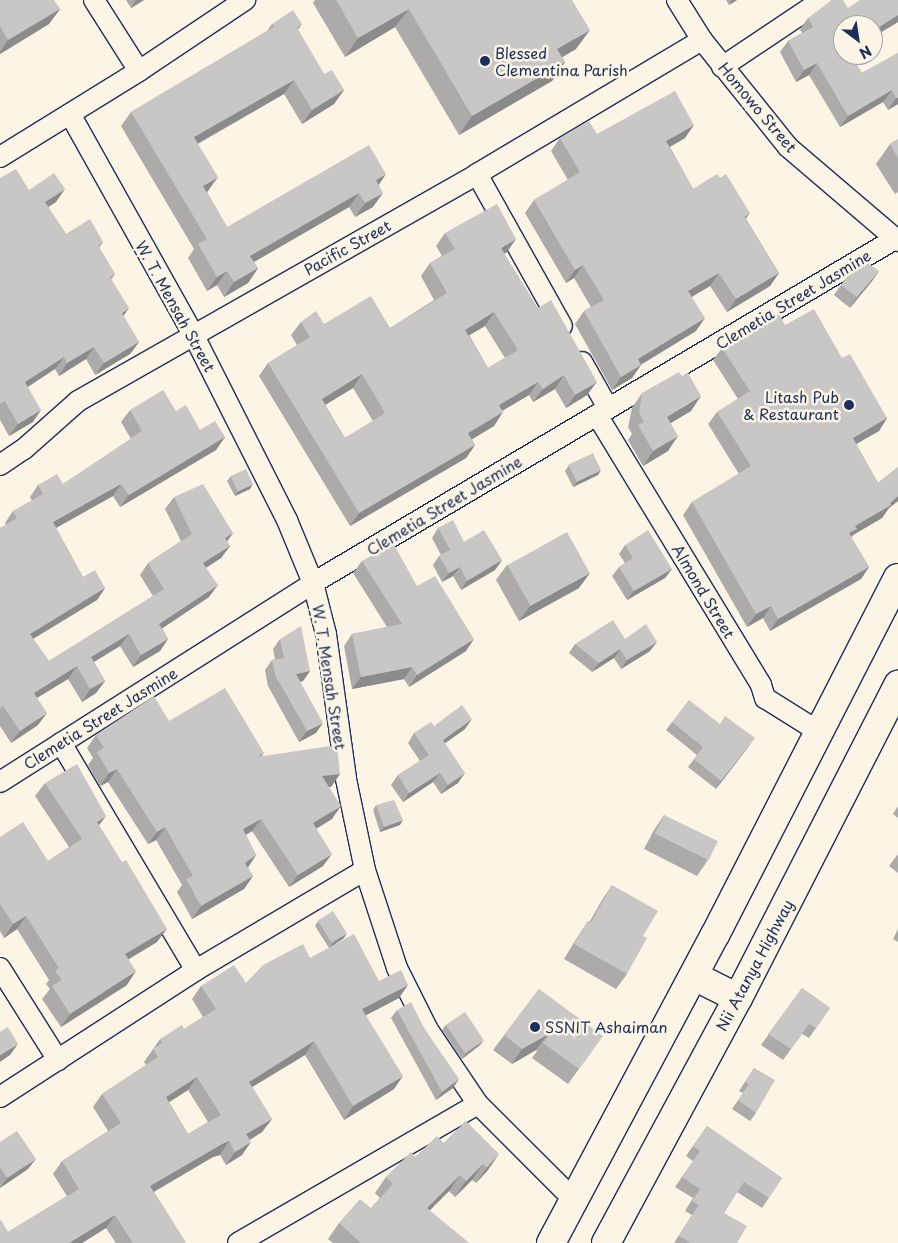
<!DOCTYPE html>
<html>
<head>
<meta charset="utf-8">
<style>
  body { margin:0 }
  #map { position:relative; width:898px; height:1243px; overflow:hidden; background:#fcf5e5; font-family:"Playpen Sans",sans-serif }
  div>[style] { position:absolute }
  .roads { filter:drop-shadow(1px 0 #1b2f5e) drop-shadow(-1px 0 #1b2f5e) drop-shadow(0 1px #1b2f5e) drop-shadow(0 -1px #1b2f5e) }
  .street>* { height:20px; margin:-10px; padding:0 10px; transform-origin:10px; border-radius:10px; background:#fcf5e5 }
  .primary>* { height:28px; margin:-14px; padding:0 14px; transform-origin:14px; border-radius:14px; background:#fcf5e5 }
  .wall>* { inset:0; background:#acabaa }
  .shaded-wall>* { inset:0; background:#8c8b8b }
  .building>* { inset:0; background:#c8c7c6; transform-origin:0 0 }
  .dots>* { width:14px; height:14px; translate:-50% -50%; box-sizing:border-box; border:2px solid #fcf5e5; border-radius:50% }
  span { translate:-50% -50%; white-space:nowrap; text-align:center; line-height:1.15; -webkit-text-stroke:5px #fcf5e5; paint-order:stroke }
  .poi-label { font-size:15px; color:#1b2f5e }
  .left { translate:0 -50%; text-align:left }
  .right { translate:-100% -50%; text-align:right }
  .street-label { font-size:15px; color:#1b2f5e }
  .north { position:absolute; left:833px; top:15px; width:50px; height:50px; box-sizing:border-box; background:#fcf5e5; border:1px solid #a2a6af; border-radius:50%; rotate:149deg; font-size:14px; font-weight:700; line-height:20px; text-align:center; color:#1b2f5e }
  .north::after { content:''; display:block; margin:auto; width:18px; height:22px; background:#1b2f5e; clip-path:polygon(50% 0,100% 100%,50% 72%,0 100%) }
</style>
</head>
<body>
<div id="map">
  <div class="roads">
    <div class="street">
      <div style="left:94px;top:0;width:84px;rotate:57.6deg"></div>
      <div style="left:677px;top:0;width:47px;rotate:58deg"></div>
      <div style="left:702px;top:40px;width:137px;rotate:51.2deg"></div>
      <div style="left:788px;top:147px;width:145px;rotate:40.5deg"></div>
      <div style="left:722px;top:67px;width:120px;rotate:-33.8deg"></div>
      <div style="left:70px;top:114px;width:252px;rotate:60.8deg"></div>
      <div style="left:193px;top:334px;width:208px;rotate:63.2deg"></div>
      <div style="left:287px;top:520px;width:68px;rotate:67.6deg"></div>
      <div style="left:313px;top:583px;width:53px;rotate:75.7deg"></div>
      <div style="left:326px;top:634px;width:146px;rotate:82.1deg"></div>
      <div style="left:346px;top:779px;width:93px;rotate:78.2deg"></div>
      <div style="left:365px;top:870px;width:103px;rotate:71.9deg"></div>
      <div style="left:397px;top:968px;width:69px;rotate:63.4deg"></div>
      <div style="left:428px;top:1030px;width:89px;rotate:56deg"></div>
      <div style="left:478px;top:1104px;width:136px;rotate:45deg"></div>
      <div style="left:0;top:157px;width:163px;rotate:-31.7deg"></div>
      <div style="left:139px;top:71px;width:128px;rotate:-33.8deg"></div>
      <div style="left:477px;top:174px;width:174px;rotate:60.8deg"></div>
      <div style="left:582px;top:362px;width:53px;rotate:60.5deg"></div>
      <div style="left:597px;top:415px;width:316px;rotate:58.7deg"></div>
      <div style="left:761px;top:685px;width:14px;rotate:73deg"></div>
      <div style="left:765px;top:698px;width:57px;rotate:32deg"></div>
      <div style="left:813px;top:728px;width:19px;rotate:-47deg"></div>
      <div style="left:0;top:465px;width:29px;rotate:-34deg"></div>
      <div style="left:24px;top:449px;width:72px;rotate:-41.6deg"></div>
      <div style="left:78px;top:401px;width:459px;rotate:-29.6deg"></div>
      <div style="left:477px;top:174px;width:262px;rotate:-30.8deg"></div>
      <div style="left:61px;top:743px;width:264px;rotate:59.3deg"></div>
      <div style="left:0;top:782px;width:371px;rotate:-32.4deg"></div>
      <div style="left:313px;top:583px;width:676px;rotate:-30.59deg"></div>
      <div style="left:0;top:968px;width:109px;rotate:57.8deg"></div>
      <div style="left:0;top:1097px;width:234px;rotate:-32.9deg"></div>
      <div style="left:196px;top:970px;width:196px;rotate:-30.6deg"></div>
      <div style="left:238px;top:1243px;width:277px;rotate:-30.1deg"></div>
    </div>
    <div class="primary">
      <div style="left:694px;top:976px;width:49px;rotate:26.6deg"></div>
      <div style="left:551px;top:1243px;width:349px;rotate:-62deg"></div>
      <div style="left:715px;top:935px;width:401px;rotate:-62.9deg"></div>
      <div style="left:606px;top:1243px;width:278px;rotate:-61.7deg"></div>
      <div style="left:738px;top:998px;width:352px;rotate:-62.9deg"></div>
    </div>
  </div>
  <div class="wall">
    <div style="clip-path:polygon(0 0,60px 9px,49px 24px,0 54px)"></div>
    <div style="clip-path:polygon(126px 0,144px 0,131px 8px)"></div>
    <div style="clip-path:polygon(315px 0,572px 0,576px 49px,562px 57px,565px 62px,552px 81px,459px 135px,395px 27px,345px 57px,313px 3px)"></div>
    <div style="clip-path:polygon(726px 0,737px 0,729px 5px)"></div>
    <div style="clip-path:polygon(898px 0,898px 22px,843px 55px,862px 73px,898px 53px,898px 104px,888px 110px,883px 102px,840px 127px,809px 75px,796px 82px,780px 52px,788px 41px,802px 33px,800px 29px,808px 18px,848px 8px)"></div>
    <div style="clip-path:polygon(272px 24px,302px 24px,298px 30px,324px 74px,344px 90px,334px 104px,302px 124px,284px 94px,198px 144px,208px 191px,207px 192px,227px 227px,379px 185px,373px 207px,355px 217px,349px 207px,254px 262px,258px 268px,248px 283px,224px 297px,217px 285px,207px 291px,188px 258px,194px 249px,121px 126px,131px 112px,267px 31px)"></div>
    <div style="clip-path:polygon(597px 134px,685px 138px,670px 147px,693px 189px,720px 178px,750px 213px,746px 219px,779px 273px,770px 286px,727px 312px,710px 286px,692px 297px,696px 331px,641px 365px,632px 378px,612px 390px,575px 324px,584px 311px,591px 307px,574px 278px,566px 283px,525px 213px,534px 200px,568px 180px,551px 151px,560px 138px)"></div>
    <div style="clip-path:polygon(898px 139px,898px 192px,895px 194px,876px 164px,890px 144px)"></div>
    <div style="clip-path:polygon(0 178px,56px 202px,48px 207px,66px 234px,103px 242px,99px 248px,115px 274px,111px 280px,123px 316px,139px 342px,130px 354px,95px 375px,86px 359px,59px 376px,55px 369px,28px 387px,33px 422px,9px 436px,0 420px)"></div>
    <div style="clip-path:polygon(evenodd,445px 233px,507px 252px,504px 254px,587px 395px,566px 408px,555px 389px,533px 402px,529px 395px,502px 411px,494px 426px,472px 439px,475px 445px,466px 458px,350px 526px,259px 376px,268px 363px,297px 345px,291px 335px,301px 322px,390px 328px,434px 300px,421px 276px,430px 263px,442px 256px,436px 246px,445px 233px,485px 326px,505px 358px,488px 368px,469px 335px,485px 326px,445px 233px,353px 388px,373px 421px,345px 438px,325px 405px,353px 388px)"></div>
    <div style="clip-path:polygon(879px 271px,872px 281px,850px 308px,834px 295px,841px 285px)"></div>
    <div style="clip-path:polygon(785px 325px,842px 358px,887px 418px,879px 431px,856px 444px,878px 483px,898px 467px,898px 501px,889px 508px,882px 518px,853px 535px,851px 537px,869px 567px,861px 579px,770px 631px,763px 618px,747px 627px,683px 515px,692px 502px,739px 474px,708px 424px,717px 412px,738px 399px,713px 360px,722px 348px)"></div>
    <div style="clip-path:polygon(642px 393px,691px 411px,670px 423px,668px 451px,643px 466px,628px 440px,632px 434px,628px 427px,632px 408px)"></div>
    <div style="clip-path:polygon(130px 410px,176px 411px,200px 430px,225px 437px,216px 450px,120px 507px,113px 496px,56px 528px,83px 577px,105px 588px,97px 600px,33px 639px,49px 661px,153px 596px,140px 575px,148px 563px,181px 541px,165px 509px,174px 497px,233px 533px,227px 542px,230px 546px,221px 558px,206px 568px,209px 597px,162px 628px,168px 639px,160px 651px,133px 667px,120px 646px,94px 662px,105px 681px,96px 693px,82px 702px,68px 679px,37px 698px,38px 725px,11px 743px,0 726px,0 528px,6px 525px,5px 523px,13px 511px,32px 501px,30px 497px,38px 485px,63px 484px,131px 439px,121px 422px)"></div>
    <div style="clip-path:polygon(569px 465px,598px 475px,573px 487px,565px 471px)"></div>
    <div style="clip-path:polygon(231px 476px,250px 489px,235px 496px,227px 481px)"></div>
    <div style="clip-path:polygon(438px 528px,464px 542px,502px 560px,495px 570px,461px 590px,453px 576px,442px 582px,433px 565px,439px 556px,441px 555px,432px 538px)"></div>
    <div style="clip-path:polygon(625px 545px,672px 569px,665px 578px,627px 600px,612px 576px,619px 567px,625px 563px,619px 554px)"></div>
    <div style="clip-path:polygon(362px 561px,417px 586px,466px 651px,409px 687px,404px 679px,352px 689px,344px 646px,352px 634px,387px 627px,353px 573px)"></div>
    <div style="clip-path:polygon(507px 565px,579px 588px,519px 621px,496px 580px)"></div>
    <div style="clip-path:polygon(280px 639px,310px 671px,303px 681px,300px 682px,316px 733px,299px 742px,268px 686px,265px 670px,272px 660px,275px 659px,273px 649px)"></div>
    <div style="clip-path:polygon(575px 644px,650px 651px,621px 669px,614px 658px,592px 672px,569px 653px)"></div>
    <div style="clip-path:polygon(169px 721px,264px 753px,262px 756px,340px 774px,331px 787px,329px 787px,332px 819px,316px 829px,323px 866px,289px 887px,252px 831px,246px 835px,256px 855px,248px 868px,253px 876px,244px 889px,192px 919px,177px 892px,182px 885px,156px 840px,148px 844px,108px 782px,100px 786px,88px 765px,93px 758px,87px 748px,96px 735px)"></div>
    <div style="clip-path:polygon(672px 722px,720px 724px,749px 746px,716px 789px,688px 767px,697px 755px,666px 730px)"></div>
    <div style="clip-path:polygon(434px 726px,465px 729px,445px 743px,458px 783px,441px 794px,433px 782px,403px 802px,391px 785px,398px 775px,420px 761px,408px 743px,414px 733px)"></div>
    <div style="clip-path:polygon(45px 783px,99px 826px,157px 942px,128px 959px,127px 985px,61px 1027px,42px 999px,50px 989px,46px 984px,49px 980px,17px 929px,4px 938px,0 931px,0 837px,48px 861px,69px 847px,35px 796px)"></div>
    <div style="clip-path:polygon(376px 805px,400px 825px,380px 832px,373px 810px)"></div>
    <div style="clip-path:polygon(898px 806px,898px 818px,893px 814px)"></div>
    <div style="clip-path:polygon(664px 815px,708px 860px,697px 876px,644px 849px,654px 830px)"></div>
    <div style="clip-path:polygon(898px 854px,898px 873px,889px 866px)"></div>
    <div style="clip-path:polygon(612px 885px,627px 974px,616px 989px,564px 959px,578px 936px,588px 921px,590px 921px,602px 900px)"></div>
    <div style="clip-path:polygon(evenodd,318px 921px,344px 938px,334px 945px,399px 998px,366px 1015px,394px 1089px,344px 1120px,305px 1055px,252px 1087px,272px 1119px,262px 1132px,250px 1140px,242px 1155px,226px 1165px,220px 1155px,213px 1157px,154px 1192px,186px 1243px,116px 1243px,106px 1228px,82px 1243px,0 1243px,8px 1232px,67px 1196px,53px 1174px,62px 1161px,108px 1131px,93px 1107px,102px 1094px,146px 1065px,144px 1062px,160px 1039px,184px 1029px,203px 1017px,192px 999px,201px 986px,246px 983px,310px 958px,329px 948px,315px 926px,318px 921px,188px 1090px,208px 1122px,188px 1134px,169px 1102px,188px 1090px)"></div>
    <div style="clip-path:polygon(898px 929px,898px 942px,893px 939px)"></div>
    <div style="clip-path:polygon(802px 988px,830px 1008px,809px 1038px,802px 1034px,783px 1060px,761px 1045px)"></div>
    <div style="clip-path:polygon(539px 989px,592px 1051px,568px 1084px,532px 1058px,537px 1051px,536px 1050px,512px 1064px,493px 1050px)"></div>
    <div style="clip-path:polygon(397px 1010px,424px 1028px,453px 1088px,436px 1100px,391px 1018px)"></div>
    <div style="clip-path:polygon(446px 1025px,480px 1045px,462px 1059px,442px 1030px)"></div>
    <div style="clip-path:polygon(754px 1068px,756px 1113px,750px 1121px,732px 1109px,743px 1093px,739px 1091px)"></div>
    <div style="clip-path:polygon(466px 1121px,488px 1170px,476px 1183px,472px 1180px,455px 1197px,449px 1191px,429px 1211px,469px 1243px,333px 1243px,328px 1239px,339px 1223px,371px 1208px,380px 1198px,375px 1193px,386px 1177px,415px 1157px,444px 1143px)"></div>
    <div style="clip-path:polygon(707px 1126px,782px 1178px,762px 1208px,737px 1192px,724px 1213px,737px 1243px,674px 1243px,692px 1215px,685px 1211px,693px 1198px,675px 1187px,693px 1161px,686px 1156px)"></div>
    <div style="clip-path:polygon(0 1142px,28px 1169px,0 1188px)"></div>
  </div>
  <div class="shaded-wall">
    <div style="clip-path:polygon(136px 0,144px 0,131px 8px)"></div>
    <div style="clip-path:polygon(732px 0,737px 0,729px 5px)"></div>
    <div style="clip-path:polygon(60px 9px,49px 24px,0 54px,0 52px,8px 40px)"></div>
    <div style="clip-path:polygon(409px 9px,395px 27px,345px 57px,358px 38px)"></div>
    <div style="clip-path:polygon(898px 15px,898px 22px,873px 37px,873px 31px)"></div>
    <div style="clip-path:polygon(590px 30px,576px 49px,544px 68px,557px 49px)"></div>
    <div style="clip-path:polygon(565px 62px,552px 81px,459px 135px,472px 116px)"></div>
    <div style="clip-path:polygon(817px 63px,809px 75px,796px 82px,804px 70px)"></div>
    <div style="clip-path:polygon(294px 80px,284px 94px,184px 151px,194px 137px)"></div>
    <div style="clip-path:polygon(344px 90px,334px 104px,302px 124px,312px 110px)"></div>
    <div style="clip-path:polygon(892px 90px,883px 102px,840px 127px,848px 116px)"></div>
    <div style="clip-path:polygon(896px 98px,898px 98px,898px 104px,888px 110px)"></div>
    <div style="clip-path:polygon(694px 125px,685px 138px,657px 154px,666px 141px)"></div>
    <div style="clip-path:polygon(386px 174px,376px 189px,376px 180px)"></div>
    <div style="clip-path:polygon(218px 177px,208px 191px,193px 200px,203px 186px)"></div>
    <div style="clip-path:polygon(65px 189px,56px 202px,37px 214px,45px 202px)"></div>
    <div style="clip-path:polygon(359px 193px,349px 207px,240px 270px,250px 256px)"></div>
    <div style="clip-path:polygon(383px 193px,373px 207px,355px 217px,365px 203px)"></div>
    <div style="clip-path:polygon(516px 239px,507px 252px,491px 261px,501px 248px)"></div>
    <div style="clip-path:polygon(583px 265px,574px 278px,566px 283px,575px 270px)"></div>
    <div style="clip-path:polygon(258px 268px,248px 283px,224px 297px,234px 282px)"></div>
    <div style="clip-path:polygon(227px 271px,217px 285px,207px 291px,217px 277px)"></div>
    <div style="clip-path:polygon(879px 271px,872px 281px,850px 308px,857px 297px)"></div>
    <div style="clip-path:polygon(719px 273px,710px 286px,679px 304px,688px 291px)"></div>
    <div style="clip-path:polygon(779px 273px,770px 286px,727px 312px,736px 299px)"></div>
    <div style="clip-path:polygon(129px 308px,120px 321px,122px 313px)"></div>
    <div style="clip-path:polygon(494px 312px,485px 326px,456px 343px,465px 330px)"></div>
    <div style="clip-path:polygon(705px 318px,696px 331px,628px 372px,638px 359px)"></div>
    <div style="clip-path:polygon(139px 342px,130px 354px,95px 375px,104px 363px)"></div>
    <div style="clip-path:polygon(94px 347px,86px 359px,59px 376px,67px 363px)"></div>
    <div style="clip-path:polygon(64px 357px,55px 369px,16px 394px,25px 382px)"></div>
    <div style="clip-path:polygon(641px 365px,632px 378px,612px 390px,621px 377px)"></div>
    <div style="clip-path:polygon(362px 374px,353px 388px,312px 413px,322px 399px)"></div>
    <div style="clip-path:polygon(564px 375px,555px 389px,533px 402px,543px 389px)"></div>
    <div style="clip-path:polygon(538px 382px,529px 395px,490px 418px,499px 405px)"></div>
    <div style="clip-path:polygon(597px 382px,587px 395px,566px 408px,575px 395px)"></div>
    <div style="clip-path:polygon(701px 396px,691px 411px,656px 432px,667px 417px)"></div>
    <div style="clip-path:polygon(41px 410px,33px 422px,9px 436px,18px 424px)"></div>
    <div style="clip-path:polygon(503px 412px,494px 426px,459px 447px,468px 433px)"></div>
    <div style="clip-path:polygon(887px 418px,879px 431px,844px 451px,853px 438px)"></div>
    <div style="clip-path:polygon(678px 436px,668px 451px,643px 466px,653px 451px)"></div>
    <div style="clip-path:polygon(225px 437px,216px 450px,120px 507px,129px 495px)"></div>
    <div style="clip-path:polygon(475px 445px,466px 458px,350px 526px,359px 513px)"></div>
    <div style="clip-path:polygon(601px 470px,598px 475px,573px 487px,577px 482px)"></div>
    <div style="clip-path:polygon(121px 484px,113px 496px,45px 534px,53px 522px)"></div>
    <div style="clip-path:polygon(253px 484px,250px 489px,235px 496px,238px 491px)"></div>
    <div style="clip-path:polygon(898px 496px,898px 501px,889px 508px,882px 518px,853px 535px,848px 541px,840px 546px,855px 526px,890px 503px)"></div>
    <div style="clip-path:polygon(233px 533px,224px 545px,225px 538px)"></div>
    <div style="clip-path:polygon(230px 546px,221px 558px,194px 575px,203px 563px)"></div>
    <div style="clip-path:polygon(502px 560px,495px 570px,461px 590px,467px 581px)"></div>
    <div style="clip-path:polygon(460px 567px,453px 576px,442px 582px,449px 573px)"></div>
    <div style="clip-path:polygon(869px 567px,861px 579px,770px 631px,778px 619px)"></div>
    <div style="clip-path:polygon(672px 569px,665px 578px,627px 600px,634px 591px)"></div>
    <div style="clip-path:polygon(590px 573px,579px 588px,519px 621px,530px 606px)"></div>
    <div style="clip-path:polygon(218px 585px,209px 597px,151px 636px,159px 624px)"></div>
    <div style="clip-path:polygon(105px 588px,97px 600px,21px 646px,30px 634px)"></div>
    <div style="clip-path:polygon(771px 606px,763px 618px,747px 627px,756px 614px)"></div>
    <div style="clip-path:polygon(129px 634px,120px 646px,82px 669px,91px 657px)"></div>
    <div style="clip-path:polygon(168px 639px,160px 651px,133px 667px,141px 655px)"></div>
    <div style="clip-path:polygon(474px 639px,466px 651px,409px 687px,417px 675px)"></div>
    <div style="clip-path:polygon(657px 642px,650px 651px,621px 669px,627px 660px)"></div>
    <div style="clip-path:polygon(620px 649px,614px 658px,592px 672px,599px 663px)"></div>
    <div style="clip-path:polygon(77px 666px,68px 679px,25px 705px,34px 693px)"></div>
    <div style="clip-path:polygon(412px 667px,404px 679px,352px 689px,361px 677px)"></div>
    <div style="clip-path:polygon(310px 671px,303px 681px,289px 684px,296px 674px)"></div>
    <div style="clip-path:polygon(105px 681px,96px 693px,82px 702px,90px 689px)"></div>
    <div style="clip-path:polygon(47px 713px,38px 725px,11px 743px,20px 731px)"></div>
    <div style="clip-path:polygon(472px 719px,465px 729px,437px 749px,443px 740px)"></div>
    <div style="clip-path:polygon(323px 723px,316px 733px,299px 742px,307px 731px)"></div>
    <div style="clip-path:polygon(755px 738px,749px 746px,716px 789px,721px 781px)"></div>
    <div style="clip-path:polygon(117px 769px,108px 782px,100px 786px,109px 773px)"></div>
    <div style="clip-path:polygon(440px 773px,433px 782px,403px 802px,409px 793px)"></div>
    <div style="clip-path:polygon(465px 773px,458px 783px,441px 794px,448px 785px)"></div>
    <div style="clip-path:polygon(340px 774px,331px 787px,313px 789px,322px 776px)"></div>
    <div style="clip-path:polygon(341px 806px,332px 819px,304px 836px,313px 823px)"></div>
    <div style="clip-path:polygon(106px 816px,96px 829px,97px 822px)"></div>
    <div style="clip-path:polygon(261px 819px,252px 831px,234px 842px,243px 829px)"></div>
    <div style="clip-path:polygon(403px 820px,400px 825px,380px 832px,384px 827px)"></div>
    <div style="clip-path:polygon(165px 827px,156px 840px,148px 844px,157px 832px)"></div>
    <div style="clip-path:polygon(332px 854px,323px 866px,289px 887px,298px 875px)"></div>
    <div style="clip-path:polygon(256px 855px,247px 868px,245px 863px)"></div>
    <div style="clip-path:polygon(253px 876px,244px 889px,192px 919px,201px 906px)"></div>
    <div style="clip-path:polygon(26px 916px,17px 929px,4px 938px,13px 924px)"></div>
    <div style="clip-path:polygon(167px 929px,157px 942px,116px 967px,125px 954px)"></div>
    <div style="clip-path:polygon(347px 933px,344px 938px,329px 948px,333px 943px)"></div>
    <div style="clip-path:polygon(136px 971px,127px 985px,61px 1027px,70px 1014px)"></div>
    <div style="clip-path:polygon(408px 985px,399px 998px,353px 1022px,362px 1009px)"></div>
    <div style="clip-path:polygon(547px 1035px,536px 1050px,512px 1064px,522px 1049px)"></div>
    <div style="clip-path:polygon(484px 1040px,480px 1045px,462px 1059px,466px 1054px)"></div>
    <div style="clip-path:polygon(314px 1041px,305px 1055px,239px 1095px,249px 1082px)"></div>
    <div style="clip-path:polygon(18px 1044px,10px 1055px,0 1062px,0 1055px)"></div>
    <div style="clip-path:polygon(403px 1076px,394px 1089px,344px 1120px,353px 1106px)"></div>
    <div style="clip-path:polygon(197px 1077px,188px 1090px,157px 1110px,166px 1097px)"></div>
    <div style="clip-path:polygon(459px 1079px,453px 1088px,436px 1100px,442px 1092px)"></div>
    <div style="clip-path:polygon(272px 1119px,262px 1132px,237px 1147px,246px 1134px)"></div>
    <div style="clip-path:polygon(229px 1141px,220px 1155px,213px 1157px,141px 1199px,150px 1186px,222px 1144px)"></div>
    <div style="clip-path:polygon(251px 1142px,242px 1155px,226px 1165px,235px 1152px)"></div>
    <div style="clip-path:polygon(499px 1154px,488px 1170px,476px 1183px,487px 1167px)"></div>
    <div style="clip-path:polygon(36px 1159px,28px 1169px,0 1188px,7px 1178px)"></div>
    <div style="clip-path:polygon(483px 1164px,472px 1180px,455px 1197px,466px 1181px)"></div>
    <div style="clip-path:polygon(460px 1175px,449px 1191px,416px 1224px,427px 1208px)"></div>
    <div style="clip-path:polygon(115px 1215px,106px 1228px,82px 1243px,69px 1243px)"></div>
  </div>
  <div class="building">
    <div style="clip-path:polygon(0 0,54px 0,60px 9px,8px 40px,0 26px)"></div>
    <div style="clip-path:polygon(336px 0,572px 0,590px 30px,557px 49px,565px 62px,472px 116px,409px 9px,358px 38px)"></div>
    <div style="clip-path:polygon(832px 0,843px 0,848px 8px,860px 0,898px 0,898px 15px,873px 31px,873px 25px,843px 25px,843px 55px,851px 55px,862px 73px,898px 53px,898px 98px,896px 98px,892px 90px,848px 116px,817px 63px,804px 70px,788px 41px,813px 27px,808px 18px)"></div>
    <div style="clip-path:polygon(293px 10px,302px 24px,297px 28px,324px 74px,332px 70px,344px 90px,312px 110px,294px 80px,194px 137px,218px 177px,203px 186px,227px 227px,369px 145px,386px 174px,376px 180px,383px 193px,365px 203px,359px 193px,250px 256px,258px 268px,234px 282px,227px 271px,217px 277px,198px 244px,207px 239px,131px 112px,274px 27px,272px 24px)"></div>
    <div style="clip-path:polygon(675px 91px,694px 125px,666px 141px,693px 189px,717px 174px,720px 178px,726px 174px,750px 213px,744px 217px,779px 273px,736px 299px,719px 273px,688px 291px,705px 318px,638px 359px,641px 365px,621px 377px,584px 311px,604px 300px,583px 265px,575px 270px,534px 200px,580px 172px,560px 138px,589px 121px,597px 134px)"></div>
    <div style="clip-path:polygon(898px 139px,898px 158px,890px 144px)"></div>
    <div style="clip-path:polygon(16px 169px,29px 190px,54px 173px,65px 189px,45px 202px,66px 234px,90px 219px,103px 242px,98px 245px,115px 274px,110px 277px,129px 308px,122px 313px,139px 342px,104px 363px,94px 347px,67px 363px,64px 357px,25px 382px,41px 410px,18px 424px,5px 401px,0 404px,0 178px)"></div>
    <div style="clip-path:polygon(evenodd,497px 204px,516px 239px,501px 248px,538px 308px,551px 300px,597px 382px,575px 395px,564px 375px,543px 389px,538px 382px,499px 405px,503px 412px,468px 433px,475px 445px,359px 513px,268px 363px,310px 337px,301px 322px,316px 311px,324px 324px,371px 296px,390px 328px,447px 293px,430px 263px,455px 249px,445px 233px,497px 204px,494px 312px,518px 350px,488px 368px,465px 330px,494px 312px,497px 204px,362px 374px,385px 413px,345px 438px,322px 399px,362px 374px)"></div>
    <div style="clip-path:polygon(868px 263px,879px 271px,857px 297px,841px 285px,850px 273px)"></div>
    <div style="clip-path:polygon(814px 309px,842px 358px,850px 354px,887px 418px,853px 438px,878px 483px,898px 467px,898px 496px,890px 503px,891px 505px,855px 526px,857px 529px,849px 533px,869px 567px,778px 619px,771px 606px,756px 614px,692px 502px,751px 466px,717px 412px,750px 391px,722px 348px,779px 314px,785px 325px)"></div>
    <div style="clip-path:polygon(679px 372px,682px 376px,688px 373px,701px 396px,667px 417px,678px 436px,653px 451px,638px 425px,644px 422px,639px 412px,642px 393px)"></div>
    <div style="clip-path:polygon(163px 390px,176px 411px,186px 405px,200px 430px,215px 421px,225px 437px,129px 495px,121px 484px,53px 522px,83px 577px,95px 570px,105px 588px,30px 634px,49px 661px,164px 589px,148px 563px,192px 534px,174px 497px,203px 484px,233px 533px,225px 538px,230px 546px,203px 563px,218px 585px,159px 624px,168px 639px,141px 655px,129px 634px,91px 657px,105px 681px,90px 689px,77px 666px,34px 693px,47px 713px,20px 731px,3px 706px,0 708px,0 528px,17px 518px,13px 511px,43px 494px,38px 485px,57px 474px,63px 484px,142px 431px,130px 410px)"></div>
    <div style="left:593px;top:453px;width:19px;height:27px;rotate:65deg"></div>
    <div style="left:246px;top:469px;width:17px;height:17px;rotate:65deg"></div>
    <div style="clip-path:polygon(453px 520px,464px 542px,484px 530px,502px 560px,467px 581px,460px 567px,449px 573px,439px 556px,450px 550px,438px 528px)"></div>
    <div style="clip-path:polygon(648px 530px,672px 569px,634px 591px,619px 567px,633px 558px,625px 545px)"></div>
    <div style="left:567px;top:532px;width:47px;height:68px;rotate:61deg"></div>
    <div style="clip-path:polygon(393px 543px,417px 586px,435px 576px,474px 639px,417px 675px,412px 667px,361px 677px,352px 634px,402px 624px,362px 561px)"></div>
    <div style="clip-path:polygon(613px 620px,625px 639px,646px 624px,657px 642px,627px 660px,620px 649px,599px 663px,575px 644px)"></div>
    <div style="clip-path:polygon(301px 626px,310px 671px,296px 674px,323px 723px,307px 731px,275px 675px,272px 660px,284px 658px,280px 639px)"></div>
    <div style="clip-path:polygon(225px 688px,264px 753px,257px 757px,337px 745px,340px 774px,322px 776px,341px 806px,313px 823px,332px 854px,298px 875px,261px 819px,243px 829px,256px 855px,245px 863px,253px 876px,201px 906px,186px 879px,193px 876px,165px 827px,157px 832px,117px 769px,109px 773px,97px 752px,104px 748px,96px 735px,154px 696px,169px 721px)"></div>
    <div style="clip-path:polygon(689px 700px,720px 724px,725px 716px,755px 738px,721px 781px,694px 759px,703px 747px,672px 722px)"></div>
    <div style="clip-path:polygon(462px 705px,472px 719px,443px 740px,465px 773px,448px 785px,440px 773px,409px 793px,398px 775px,429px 755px,414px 733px,431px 722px,434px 726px)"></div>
    <div style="clip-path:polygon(77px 764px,106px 816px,97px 822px,122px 862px,126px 860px,167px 929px,125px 954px,136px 971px,70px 1014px,52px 986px,62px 980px,55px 971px,59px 968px,26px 916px,13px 924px,0 904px,0 837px,23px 822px,48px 861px,82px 839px,45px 783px)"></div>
    <div style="clip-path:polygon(394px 800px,403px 820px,384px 827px,376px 805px)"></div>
    <div style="left:664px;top:815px;width:60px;height:21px;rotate:26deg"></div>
    <div style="clip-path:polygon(612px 885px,658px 911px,643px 936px,647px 938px,627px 974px,574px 944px,588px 921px,591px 922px)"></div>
    <div style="left:333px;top:911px;width:26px;height:18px;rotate:58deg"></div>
    <div style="clip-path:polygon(evenodd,354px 934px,379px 981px,401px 970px,408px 985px,362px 1009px,403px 1076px,353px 1106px,314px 1041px,249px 1082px,272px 1119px,246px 1134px,251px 1142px,235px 1152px,229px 1141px,222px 1144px,150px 1186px,186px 1243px,133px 1243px,115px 1215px,69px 1243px,0 1243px,0 1220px,1px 1220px,8px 1232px,79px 1189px,62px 1161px,121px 1123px,102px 1094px,158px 1057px,153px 1049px,162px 1043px,160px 1039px,182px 1025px,184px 1029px,216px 1009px,201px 986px,234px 965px,246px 983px,263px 965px,303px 944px,310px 958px,354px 934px,197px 1077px,221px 1115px,188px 1134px,166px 1097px,197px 1077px)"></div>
    <div style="clip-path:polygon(802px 988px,830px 1008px,816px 1028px,809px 1024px,791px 1049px,768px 1034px)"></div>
    <div style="clip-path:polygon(539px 989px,603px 1036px,579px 1069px,543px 1043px,548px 1037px,547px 1035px,522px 1049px,504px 1035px)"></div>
    <div style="clip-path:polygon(411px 1002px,424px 1028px,459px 1079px,442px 1092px,397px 1010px)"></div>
    <div style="left:465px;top:1012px;width:34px;height:23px;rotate:56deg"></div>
    <div style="clip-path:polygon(8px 1027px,18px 1044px,0 1055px,0 1032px)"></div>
    <div style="clip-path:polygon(754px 1068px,775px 1080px,756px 1113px,738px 1100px,749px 1084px,745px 1082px)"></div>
    <div style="clip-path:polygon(466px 1121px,499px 1154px,487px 1167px,483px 1164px,466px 1181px,460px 1175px,427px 1208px,469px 1243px,361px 1243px,339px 1223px,360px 1199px,371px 1208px,393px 1184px,386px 1177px,411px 1152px,415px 1157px,437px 1136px,444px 1143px)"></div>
    <div style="clip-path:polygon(707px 1126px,782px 1178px,769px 1198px,744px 1182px,724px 1213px,747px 1226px,737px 1243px,691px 1243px,679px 1236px,699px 1205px,692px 1201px,700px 1189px,682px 1177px,700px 1151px,693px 1146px)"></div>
    <div style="clip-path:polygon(17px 1131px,36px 1159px,7px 1178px,0 1167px,0 1142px)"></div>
  </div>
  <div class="dots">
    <div style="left:485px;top:61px;background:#1b2f5e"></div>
    <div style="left:849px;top:405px;background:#1b2f5e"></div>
    <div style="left:535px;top:1027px;background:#1b2f5e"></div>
  </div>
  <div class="poi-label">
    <span class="left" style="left:495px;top:61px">Blessed<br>Clementina Parish</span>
    <span class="right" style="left:839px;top:405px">Litash Pub<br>&amp; Restaurant</span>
    <span class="left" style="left:545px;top:1027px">SSNIT Ashaiman</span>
  </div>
  <div class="street-label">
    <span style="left:758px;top:107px;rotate:50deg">Homowo Street</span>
    <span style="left:347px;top:247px;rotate:-29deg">Pacific Street</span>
    <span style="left:793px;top:299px;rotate:-31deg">Clemetia Street Jasmine</span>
    <span style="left:176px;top:306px;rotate:61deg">W. T. Mensah Street</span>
    <span style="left:444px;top:505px;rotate:-31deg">Clemetia Street Jasmine</span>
    <span style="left:704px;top:591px;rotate:59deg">Almond Street</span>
    <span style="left:330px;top:677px;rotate:81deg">W. T. Mensah Street</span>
    <span style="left:100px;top:718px;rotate:-32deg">Clemetia Street Jasmine</span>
    <span style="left:754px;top:965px;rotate:-62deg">Nii Atanya Highway</span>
  </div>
  <div class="north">N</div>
</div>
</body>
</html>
